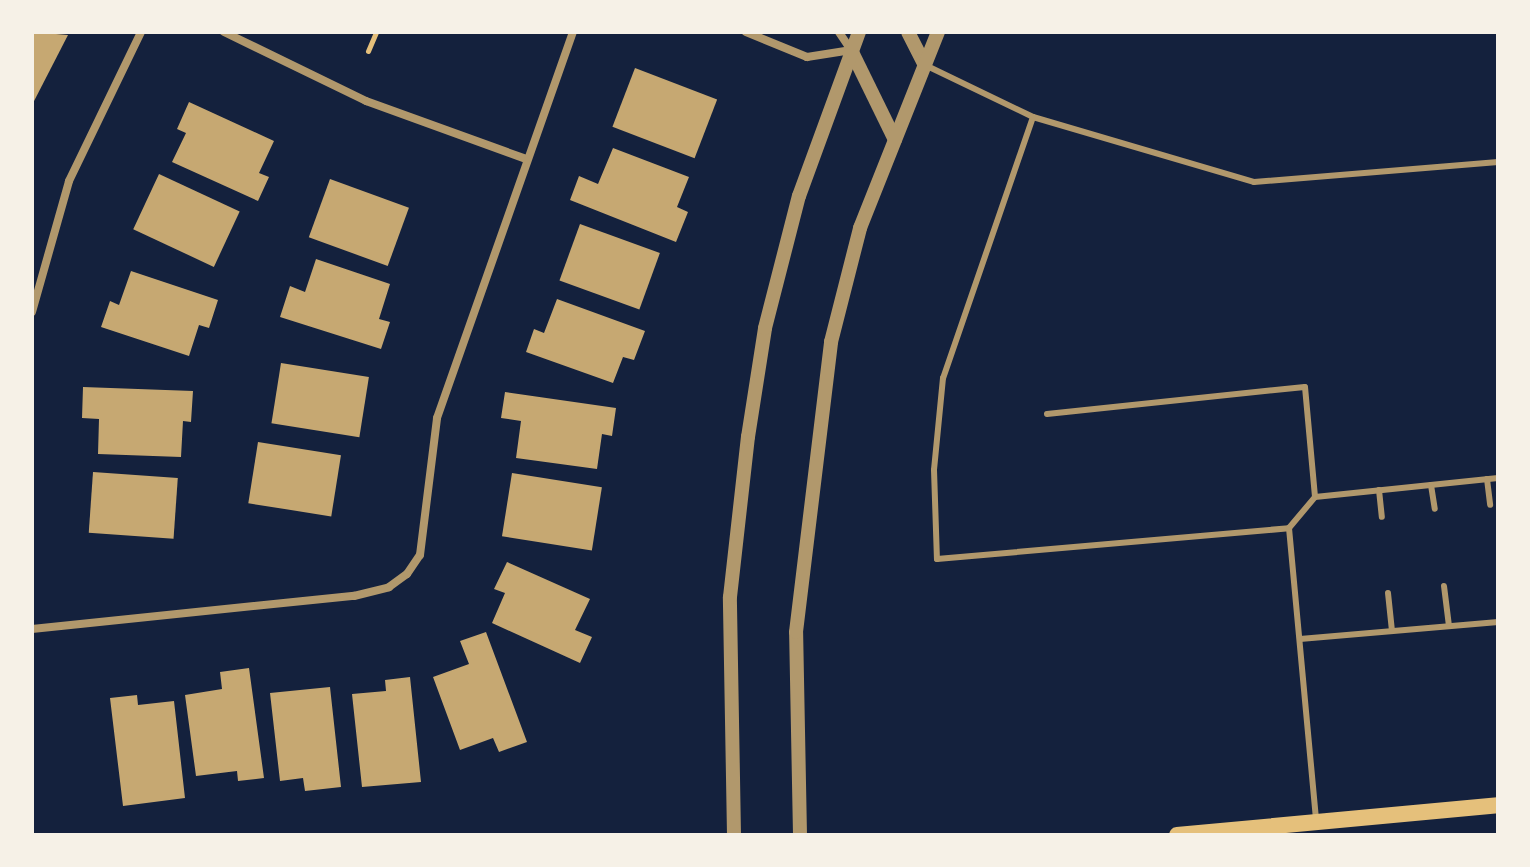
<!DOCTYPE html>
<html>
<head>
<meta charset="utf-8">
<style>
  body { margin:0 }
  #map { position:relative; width:1530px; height:867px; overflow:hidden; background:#14213d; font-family:"PT Sans Narrow",sans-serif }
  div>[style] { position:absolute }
  .building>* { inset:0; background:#c6a872; transform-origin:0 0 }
  .path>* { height:5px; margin:-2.5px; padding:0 2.5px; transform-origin:2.5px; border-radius:2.5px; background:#e5c07b }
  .service>* { height:6px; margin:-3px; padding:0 3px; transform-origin:3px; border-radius:3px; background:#b1986c }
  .minor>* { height:8px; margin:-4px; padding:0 4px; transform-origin:4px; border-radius:4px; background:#b1986c }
  .tertiary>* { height:14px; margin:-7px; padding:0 7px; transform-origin:7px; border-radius:7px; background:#b1986c }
  .secondary>* { height:16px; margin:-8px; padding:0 8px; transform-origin:8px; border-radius:8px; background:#e5c07b }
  span { translate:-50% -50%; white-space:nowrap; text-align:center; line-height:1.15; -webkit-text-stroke:6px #f6f1e7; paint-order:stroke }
  .frame { position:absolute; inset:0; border:34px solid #f6f1e7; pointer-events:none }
</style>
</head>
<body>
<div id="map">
  <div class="building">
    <div style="clip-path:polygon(32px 32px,68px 35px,32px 105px)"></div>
    <div style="left:635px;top:68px;width:88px;height:63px;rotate:21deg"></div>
    <div style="clip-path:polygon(189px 102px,274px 141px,259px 173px,269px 177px,258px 201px,172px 162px,186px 133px,177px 129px)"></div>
    <div style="clip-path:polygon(613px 148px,689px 177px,677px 207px,688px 212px,676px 242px,570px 200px,579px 176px,598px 184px)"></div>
    <div style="left:159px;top:174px;width:89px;height:61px;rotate:25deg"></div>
    <div style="left:330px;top:179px;width:84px;height:62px;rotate:20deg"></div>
    <div style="left:580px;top:224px;width:85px;height:60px;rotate:20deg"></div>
    <div style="clip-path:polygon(316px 259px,390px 284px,379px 319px,390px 322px,381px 349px,280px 317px,290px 286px,305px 292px)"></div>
    <div style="clip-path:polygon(131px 271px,218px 300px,209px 328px,199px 325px,189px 356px,101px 327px,110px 301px,119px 305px)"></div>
    <div style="clip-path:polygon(557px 299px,645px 331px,634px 360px,623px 357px,613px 383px,526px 352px,534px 329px,544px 333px)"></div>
    <div style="left:281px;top:363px;width:89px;height:61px;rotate:9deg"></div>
    <div style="clip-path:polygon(83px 387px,193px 391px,191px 422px,183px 421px,181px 457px,98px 454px,99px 419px,82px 418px)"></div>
    <div style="clip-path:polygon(505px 392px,616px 408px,612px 436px,602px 434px,597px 469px,516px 458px,521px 421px,501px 418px)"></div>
    <div style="left:258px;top:442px;width:84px;height:62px;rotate:9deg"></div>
    <div style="left:93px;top:472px;width:85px;height:61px;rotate:4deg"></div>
    <div style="left:512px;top:473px;width:91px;height:64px;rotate:9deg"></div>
    <div style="clip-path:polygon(507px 562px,590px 599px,575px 630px,592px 637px,580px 663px,492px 623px,505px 593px,494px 589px)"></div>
    <div style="clip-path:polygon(486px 632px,527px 742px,499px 752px,493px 738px,460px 750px,433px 677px,469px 664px,460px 641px)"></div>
    <div style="clip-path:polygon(249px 668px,264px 778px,238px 781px,237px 771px,196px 776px,185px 695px,222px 689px,220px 672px)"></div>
    <div style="clip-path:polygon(410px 677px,421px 782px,362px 787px,352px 694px,386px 691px,385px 680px)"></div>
    <div style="clip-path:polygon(330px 687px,341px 787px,305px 791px,303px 778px,280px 781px,270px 693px)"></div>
    <div style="clip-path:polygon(137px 695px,138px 705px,174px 701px,185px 798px,123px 806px,110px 698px)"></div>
  </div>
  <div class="path">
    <div style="left:368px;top:51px;width:21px;rotate:-67deg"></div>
  </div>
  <div class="service">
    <div style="left:925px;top:65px;width:120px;rotate:25.7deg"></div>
    <div style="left:1033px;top:117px;width:276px;rotate:109deg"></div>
    <div style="left:943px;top:378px;width:92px;rotate:95.6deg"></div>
    <div style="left:934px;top:470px;width:89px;rotate:88.1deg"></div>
    <div style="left:937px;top:559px;width:353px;rotate:-5deg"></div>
    <div style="left:1289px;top:528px;width:40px;rotate:-50deg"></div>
    <div style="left:1315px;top:497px;width:184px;rotate:-5.9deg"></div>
    <div style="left:1033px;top:117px;width:230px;rotate:16.4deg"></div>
    <div style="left:1254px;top:182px;width:245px;rotate:-4.7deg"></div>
    <div style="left:1047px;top:414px;width:259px;rotate:-6deg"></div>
    <div style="left:1305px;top:387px;width:110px;rotate:84.8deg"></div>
    <div style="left:1487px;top:479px;width:26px;rotate:83deg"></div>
    <div style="left:1431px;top:485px;width:24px;rotate:81deg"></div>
    <div style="left:1379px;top:490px;width:27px;rotate:84deg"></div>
    <div style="left:1289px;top:528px;width:292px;rotate:84.7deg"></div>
    <div style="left:1444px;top:586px;width:40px;rotate:82.9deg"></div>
    <div style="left:1388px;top:593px;width:38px;rotate:84deg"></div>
    <div style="left:1300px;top:639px;width:199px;rotate:-4.9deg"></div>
  </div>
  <div class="minor">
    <div style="left:224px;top:32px;width:158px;rotate:25.9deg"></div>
    <div style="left:366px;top:101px;width:170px;rotate:19.9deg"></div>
    <div style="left:746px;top:32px;width:66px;rotate:22.3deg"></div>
    <div style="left:807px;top:57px;width:45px;rotate:-9deg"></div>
    <div style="left:851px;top:50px;width:22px;rotate:-124deg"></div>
    <div style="left:32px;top:312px;width:136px;rotate:-74.2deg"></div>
    <div style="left:69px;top:181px;width:165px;rotate:-64.2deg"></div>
    <div style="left:32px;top:629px;width:324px;rotate:-5.9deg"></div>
    <div style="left:354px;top:596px;width:36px;rotate:-14deg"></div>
    <div style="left:389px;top:587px;width:22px;rotate:-36deg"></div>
    <div style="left:407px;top:574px;width:23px;rotate:-56deg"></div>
    <div style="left:420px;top:555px;width:138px;rotate:-82.9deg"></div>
    <div style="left:437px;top:418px;width:409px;rotate:-70.6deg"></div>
  </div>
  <div class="tertiary">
    <div style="left:908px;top:32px;width:37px;rotate:63deg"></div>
    <div style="left:851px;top:50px;width:100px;rotate:63.9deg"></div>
    <div style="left:734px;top:835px;width:238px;rotate:-91deg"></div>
    <div style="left:730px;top:597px;width:161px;rotate:-83.6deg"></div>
    <div style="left:748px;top:437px;width:110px;rotate:-81.1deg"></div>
    <div style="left:765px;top:328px;width:136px;rotate:-75.6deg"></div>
    <div style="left:799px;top:196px;width:175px;rotate:-69.9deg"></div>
    <div style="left:800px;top:835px;width:203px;rotate:-91.1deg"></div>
    <div style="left:796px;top:632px;width:292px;rotate:-83.1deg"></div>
    <div style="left:831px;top:342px;width:118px;rotate:-75.7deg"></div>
    <div style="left:860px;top:228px;width:211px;rotate:-68.3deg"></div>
  </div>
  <div class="secondary">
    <div style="left:1177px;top:835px;width:322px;rotate:-5.3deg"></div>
  </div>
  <div class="frame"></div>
</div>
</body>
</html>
